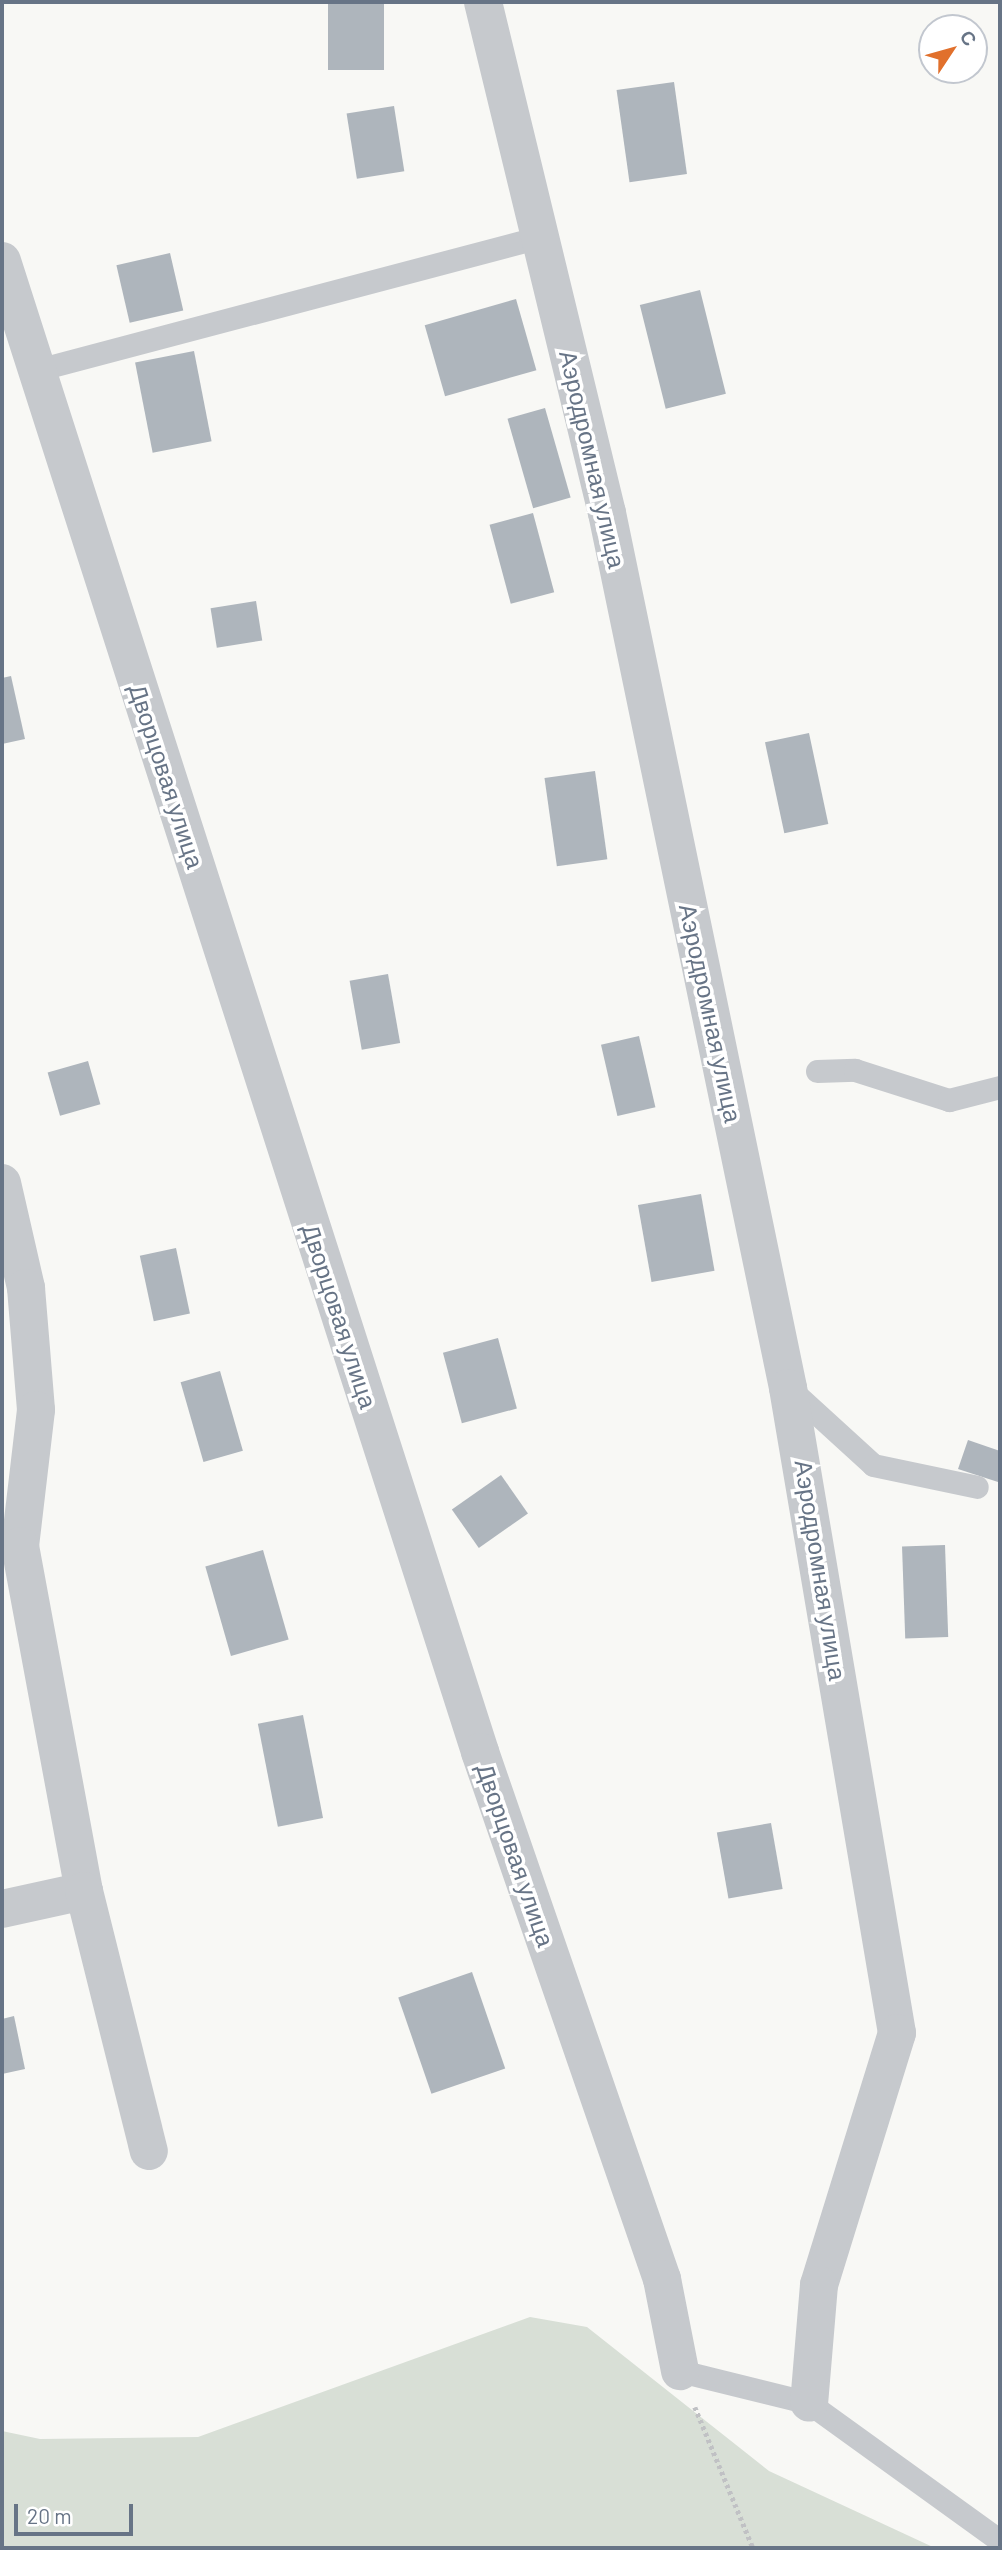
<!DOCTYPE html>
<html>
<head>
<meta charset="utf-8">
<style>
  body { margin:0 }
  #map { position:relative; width:1002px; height:2550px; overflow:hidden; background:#f8f8f5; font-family:Barlow,sans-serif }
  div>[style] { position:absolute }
  .green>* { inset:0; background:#d8dfd6 }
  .building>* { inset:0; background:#aeb5bc; transform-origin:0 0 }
  .path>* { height:4.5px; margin-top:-2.25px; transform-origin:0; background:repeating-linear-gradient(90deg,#c0c1c4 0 3.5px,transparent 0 7px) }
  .lane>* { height:23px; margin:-11.5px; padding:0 11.5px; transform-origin:11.5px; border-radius:11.5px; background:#c6c9cd }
  .street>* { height:38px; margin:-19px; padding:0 19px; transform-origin:19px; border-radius:19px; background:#c6c9cd }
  span { translate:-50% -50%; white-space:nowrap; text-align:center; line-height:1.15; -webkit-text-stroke:7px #fff; paint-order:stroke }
  .street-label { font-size:24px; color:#677486 }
  .frame { position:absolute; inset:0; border:4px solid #677486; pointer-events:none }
  .north { position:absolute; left:918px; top:14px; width:70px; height:70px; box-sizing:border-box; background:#fff; border:2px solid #c2c7cf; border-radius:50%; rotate:54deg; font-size:19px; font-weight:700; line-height:28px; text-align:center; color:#677486 }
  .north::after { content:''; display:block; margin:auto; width:24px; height:32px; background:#e1702c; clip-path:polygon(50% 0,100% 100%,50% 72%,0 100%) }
  .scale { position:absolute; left:14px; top:2504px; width:119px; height:32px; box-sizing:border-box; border:4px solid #677486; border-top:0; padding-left:9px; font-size:21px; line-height:24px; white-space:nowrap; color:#677486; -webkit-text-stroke:5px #fff; paint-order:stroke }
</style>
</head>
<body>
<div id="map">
  <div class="green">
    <div style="clip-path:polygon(530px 2317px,587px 2327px,769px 2471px,935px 2548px,2px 2548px,2px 2431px,40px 2439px,198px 2437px)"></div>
  </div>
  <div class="building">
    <div style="left:328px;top:2px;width:56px;height:68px"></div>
    <div style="left:674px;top:82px;width:93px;height:58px;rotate:82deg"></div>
    <div style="left:394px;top:106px;width:66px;height:48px;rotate:81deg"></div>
    <div style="left:170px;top:253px;width:59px;height:55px;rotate:77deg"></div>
    <div style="left:700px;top:290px;width:107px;height:62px;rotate:76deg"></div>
    <div style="left:516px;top:299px;width:74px;height:95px;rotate:74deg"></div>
    <div style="left:194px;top:351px;width:92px;height:60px;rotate:79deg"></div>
    <div style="left:545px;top:408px;width:93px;height:39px;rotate:74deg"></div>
    <div style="left:533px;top:513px;width:82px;height:45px;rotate:75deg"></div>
    <div style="left:256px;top:601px;width:40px;height:46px;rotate:81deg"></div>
    <div style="clip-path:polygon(11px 676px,25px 739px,2px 744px,2px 678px)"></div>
    <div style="left:809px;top:733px;width:93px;height:45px;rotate:78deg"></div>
    <div style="left:595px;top:771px;width:89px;height:51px;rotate:82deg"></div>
    <div style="left:388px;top:974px;width:70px;height:39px;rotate:80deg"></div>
    <div style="left:639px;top:1036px;width:73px;height:39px;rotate:77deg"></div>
    <div style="left:88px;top:1061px;width:45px;height:42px;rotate:74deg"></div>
    <div style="left:701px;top:1194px;width:78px;height:64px;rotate:80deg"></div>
    <div style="left:176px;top:1248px;width:67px;height:37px;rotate:78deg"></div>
    <div style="left:498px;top:1338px;width:73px;height:57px;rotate:75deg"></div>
    <div style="left:220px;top:1371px;width:83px;height:41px;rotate:74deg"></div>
    <div style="clip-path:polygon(968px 1440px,1000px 1451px,998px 1482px,958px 1469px)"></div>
    <div style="left:501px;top:1475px;width:47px;height:60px;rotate:55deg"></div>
    <div style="left:945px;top:1545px;width:92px;height:43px;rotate:88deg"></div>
    <div style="left:263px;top:1550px;width:93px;height:60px;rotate:74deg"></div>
    <div style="left:303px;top:1715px;width:105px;height:46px;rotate:79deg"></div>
    <div style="left:771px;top:1823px;width:67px;height:55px;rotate:80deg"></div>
    <div style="left:472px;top:1972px;width:102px;height:78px;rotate:71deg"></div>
    <div style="clip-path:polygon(14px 2016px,25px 2069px,2px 2074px,2px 2019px)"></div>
  </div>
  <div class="path">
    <div style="left:695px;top:2407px;width:152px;rotate:67.6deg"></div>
  </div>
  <div class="lane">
    <div style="left:37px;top:370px;width:520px;rotate:-14.81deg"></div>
    <div style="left:817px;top:1071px;width:38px;rotate:-2deg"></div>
    <div style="left:855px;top:1070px;width:99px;rotate:17.7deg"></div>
    <div style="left:949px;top:1100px;width:53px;rotate:-14.3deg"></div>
    <div style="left:791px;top:1390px;width:111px;rotate:42.4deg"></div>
    <div style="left:873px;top:1465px;width:106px;rotate:11.9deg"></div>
    <div style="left:680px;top:2371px;width:133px;rotate:13.9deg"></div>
    <div style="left:809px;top:2403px;width:236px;rotate:35.8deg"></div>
  </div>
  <div class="street">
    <div style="left:483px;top:2px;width:526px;rotate:76.36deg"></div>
    <div style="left:607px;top:513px;width:894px;rotate:78.31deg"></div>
    <div style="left:788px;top:1388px;width:654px;rotate:80.41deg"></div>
    <div style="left:897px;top:2033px;width:264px;rotate:107.2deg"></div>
    <div style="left:819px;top:2285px;width:118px;rotate:94.8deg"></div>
    <div style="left:2px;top:261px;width:1566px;rotate:72.22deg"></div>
    <div style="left:480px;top:1752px;width:558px;rotate:70.95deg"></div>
    <div style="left:662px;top:2279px;width:94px;rotate:78.9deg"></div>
    <div style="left:2px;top:1183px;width:108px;rotate:77.1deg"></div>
    <div style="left:26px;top:1288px;width:122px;rotate:85.3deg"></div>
    <div style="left:36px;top:1410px;width:137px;rotate:96.7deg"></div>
    <div style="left:20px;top:1546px;width:351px;rotate:79.5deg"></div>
    <div style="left:84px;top:1891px;width:84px;rotate:167.6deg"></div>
    <div style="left:84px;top:1891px;width:268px;rotate:76deg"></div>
  </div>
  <div class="street-label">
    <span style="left:593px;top:459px;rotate:77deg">Аэродромная улица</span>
    <span style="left:167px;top:776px;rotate:72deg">Дворцовая улица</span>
    <span style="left:711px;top:1013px;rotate:78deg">Аэродромная улица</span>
    <span style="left:340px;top:1316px;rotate:72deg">Дворцовая улица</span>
    <span style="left:821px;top:1570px;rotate:81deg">Аэродромная улица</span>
    <span style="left:516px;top:1855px;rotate:71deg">Дворцовая улица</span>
  </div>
  <div class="frame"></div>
  <div class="north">С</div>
  <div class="scale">20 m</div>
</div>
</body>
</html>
